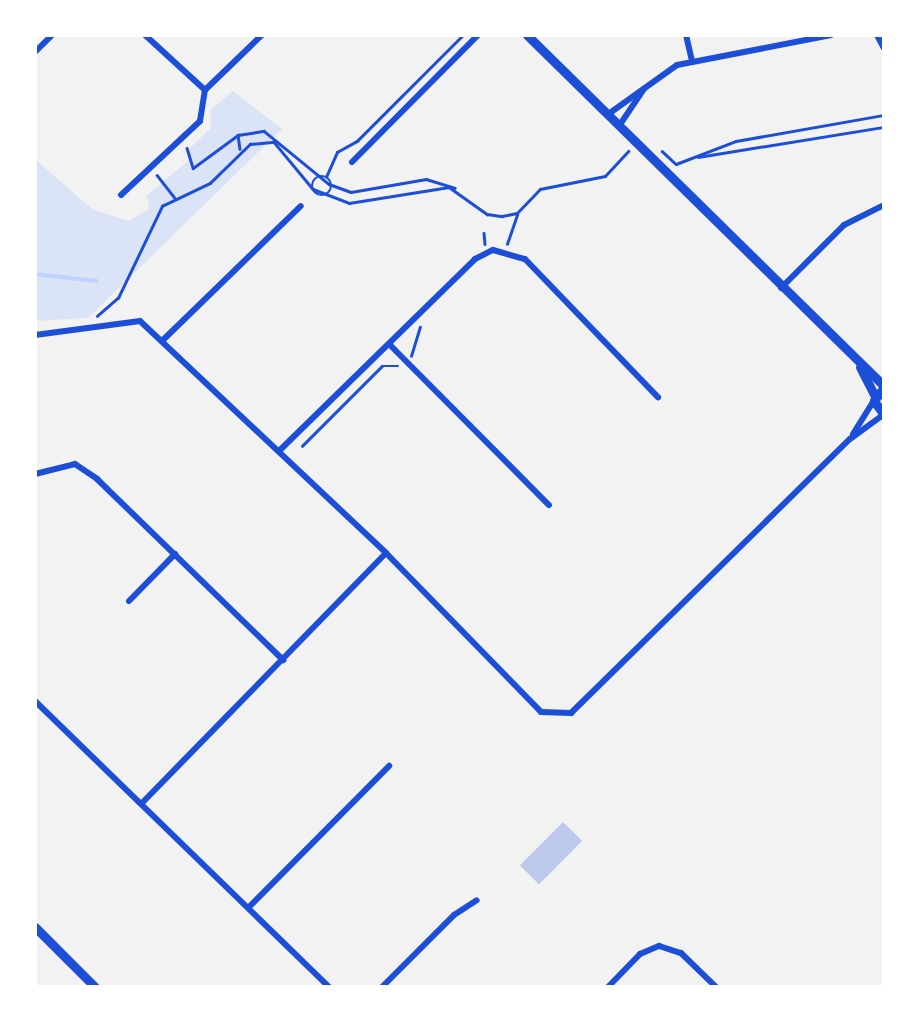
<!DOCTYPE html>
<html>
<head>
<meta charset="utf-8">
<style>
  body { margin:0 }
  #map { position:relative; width:919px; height:1022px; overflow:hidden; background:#f2f2f2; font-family:Roboto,sans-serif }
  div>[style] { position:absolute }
  .green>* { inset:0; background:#dbe4f7 }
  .stream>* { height:3.5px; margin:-1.75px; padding:0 1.75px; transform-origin:1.75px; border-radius:1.75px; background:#bfd3fe }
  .building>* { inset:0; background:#bdc9ec; transform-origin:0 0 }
  .path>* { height:2.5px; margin:-1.25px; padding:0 1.25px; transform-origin:1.25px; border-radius:1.25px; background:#1d4ed8 }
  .path>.ring { margin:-1.25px; padding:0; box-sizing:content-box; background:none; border:2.5px solid #1d4ed8; border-radius:50% }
  .minor>* { height:6px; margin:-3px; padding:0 3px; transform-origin:3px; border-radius:3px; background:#1d4ed8 }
  .secondary>* { height:9px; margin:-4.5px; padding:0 4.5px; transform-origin:4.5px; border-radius:4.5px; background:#1d4ed8 }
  span { translate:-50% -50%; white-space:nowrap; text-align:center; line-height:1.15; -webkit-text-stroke:6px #fff; paint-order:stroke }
  .frame { position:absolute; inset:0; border:37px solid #fff; pointer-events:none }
</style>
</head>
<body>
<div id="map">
  <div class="green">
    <div style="clip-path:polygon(233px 91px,282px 129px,88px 318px,35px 321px,35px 159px,92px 209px,129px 221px,149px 209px,147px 195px,190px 159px,187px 151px,211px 128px,210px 110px)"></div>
  </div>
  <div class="stream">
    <div style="left:35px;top:274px;width:62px;rotate:6.4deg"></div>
  </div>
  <div class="building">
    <div style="left:563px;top:822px;width:27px;height:61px;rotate:45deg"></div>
  </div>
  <div class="path">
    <div style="left:238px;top:135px;width:14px;rotate:82deg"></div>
    <div style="left:187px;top:148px;width:21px;rotate:73deg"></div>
    <div style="left:193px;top:168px;width:56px;rotate:-36.3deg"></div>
    <div style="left:238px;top:135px;width:26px;rotate:-9deg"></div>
    <div style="left:264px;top:131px;width:84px;rotate:39.2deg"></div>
    <div style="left:329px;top:184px;width:23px;rotate:20deg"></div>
    <div style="left:351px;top:192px;width:76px;rotate:-9.8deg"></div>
    <div style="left:426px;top:179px;width:30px;rotate:17deg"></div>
    <div style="left:662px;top:151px;width:19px;rotate:43deg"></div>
    <div style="left:676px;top:164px;width:64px;rotate:-21deg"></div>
    <div style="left:736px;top:141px;width:150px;rotate:-10deg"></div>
    <div style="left:698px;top:157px;width:188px;rotate:-9.2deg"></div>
    <div style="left:157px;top:175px;width:28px;rotate:52deg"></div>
    <div class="ring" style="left:312px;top:176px;width:17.5px;height:17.5px"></div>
    <div style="left:326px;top:177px;width:27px;rotate:-66deg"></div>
    <div style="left:337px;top:152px;width:23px;rotate:-29deg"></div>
    <div style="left:357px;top:141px;width:150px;rotate:-45deg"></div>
    <div style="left:484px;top:233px;width:11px;rotate:85deg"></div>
    <div style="left:507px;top:244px;width:31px;rotate:-71deg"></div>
    <div style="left:97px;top:316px;width:28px;rotate:-41deg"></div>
    <div style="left:118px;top:298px;width:102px;rotate:-64.4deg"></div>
    <div style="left:162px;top:206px;width:53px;rotate:-25.6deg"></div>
    <div style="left:210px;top:183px;width:56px;rotate:-44.3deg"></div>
    <div style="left:250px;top:144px;width:24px;rotate:-5deg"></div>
    <div style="left:274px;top:142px;width:61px;rotate:50.3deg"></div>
    <div style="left:313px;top:189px;width:39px;rotate:21deg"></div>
    <div style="left:349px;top:203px;width:101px;rotate:-9.1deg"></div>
    <div style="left:449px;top:187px;width:47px;rotate:35.4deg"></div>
    <div style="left:487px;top:214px;width:15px;rotate:8deg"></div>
    <div style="left:502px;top:216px;width:15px;rotate:-11deg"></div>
    <div style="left:517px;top:213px;width:33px;rotate:-46deg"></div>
    <div style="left:540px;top:189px;width:66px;rotate:-11.3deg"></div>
    <div style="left:605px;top:176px;width:34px;rotate:-47deg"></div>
    <div style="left:411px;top:356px;width:30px;rotate:-73deg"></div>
    <div style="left:302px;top:446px;width:113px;rotate:-45deg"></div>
    <div style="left:382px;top:366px;width:16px"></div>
  </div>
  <div class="minor">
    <div style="left:145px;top:35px;width:81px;rotate:42.5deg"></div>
    <div style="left:205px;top:90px;width:79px;rotate:-44deg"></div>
    <div style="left:686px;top:35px;width:26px;rotate:77deg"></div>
    <div style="left:877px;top:35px;width:15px;rotate:62deg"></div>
    <div style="left:35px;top:52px;width:24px;rotate:-45deg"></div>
    <div style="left:607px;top:115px;width:86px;rotate:-35.5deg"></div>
    <div style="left:677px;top:65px;width:157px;rotate:-11deg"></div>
    <div style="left:619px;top:126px;width:45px;rotate:-56deg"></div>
    <div style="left:352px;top:162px;width:179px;rotate:-45.2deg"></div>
    <div style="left:121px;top:195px;width:108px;rotate:-43.1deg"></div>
    <div style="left:200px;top:121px;width:31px;rotate:-81deg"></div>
    <div style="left:781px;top:288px;width:89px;rotate:-45deg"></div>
    <div style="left:844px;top:225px;width:45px;rotate:-26.6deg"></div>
    <div style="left:35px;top:335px;width:106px;rotate:-7.6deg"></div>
    <div style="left:140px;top:321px;width:338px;rotate:43.3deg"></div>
    <div style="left:386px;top:553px;width:222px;rotate:45.7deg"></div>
    <div style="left:541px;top:712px;width:30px;rotate:2deg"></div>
    <div style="left:571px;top:713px;width:391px;rotate:-44.5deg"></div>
    <div style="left:850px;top:439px;width:41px;rotate:-36deg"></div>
    <div style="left:163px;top:340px;width:192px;rotate:-44.2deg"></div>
    <div style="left:389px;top:344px;width:227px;rotate:45.2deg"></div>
    <div style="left:853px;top:434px;width:39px;rotate:-58deg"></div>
    <div style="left:279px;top:451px;width:274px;rotate:-44.4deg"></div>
    <div style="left:475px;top:259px;width:20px;rotate:-27deg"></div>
    <div style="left:493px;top:250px;width:33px;rotate:16deg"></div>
    <div style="left:525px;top:259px;width:192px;rotate:46.1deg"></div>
    <div style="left:35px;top:474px;width:41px;rotate:-14deg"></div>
    <div style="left:75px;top:464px;width:27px;rotate:34deg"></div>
    <div style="left:97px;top:479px;width:260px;rotate:44.2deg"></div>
    <div style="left:129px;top:601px;width:66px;rotate:-45.6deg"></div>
    <div style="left:35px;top:701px;width:410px;rotate:44.2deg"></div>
    <div style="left:142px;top:803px;width:349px;rotate:-45.7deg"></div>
    <div style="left:249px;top:907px;width:199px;rotate:-45.2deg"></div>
    <div style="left:382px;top:987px;width:102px;rotate:-45deg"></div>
    <div style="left:454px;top:915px;width:27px;rotate:-33deg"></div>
    <div style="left:608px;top:987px;width:46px;rotate:-45.9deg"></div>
    <div style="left:640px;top:954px;width:21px;rotate:-23deg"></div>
    <div style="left:659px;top:946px;width:23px;rotate:18deg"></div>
    <div style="left:681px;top:953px;width:49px;rotate:44.2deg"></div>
  </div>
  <div class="secondary">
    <div style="left:527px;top:35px;width:501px;rotate:44.51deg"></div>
    <div style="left:860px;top:367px;width:34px;rotate:63deg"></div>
    <div style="left:884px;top:387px;width:17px;rotate:126deg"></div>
    <div style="left:874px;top:401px;width:17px;rotate:54deg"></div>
    <div style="left:35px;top:927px;width:85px;rotate:45deg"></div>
  </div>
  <div class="frame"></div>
</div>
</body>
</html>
